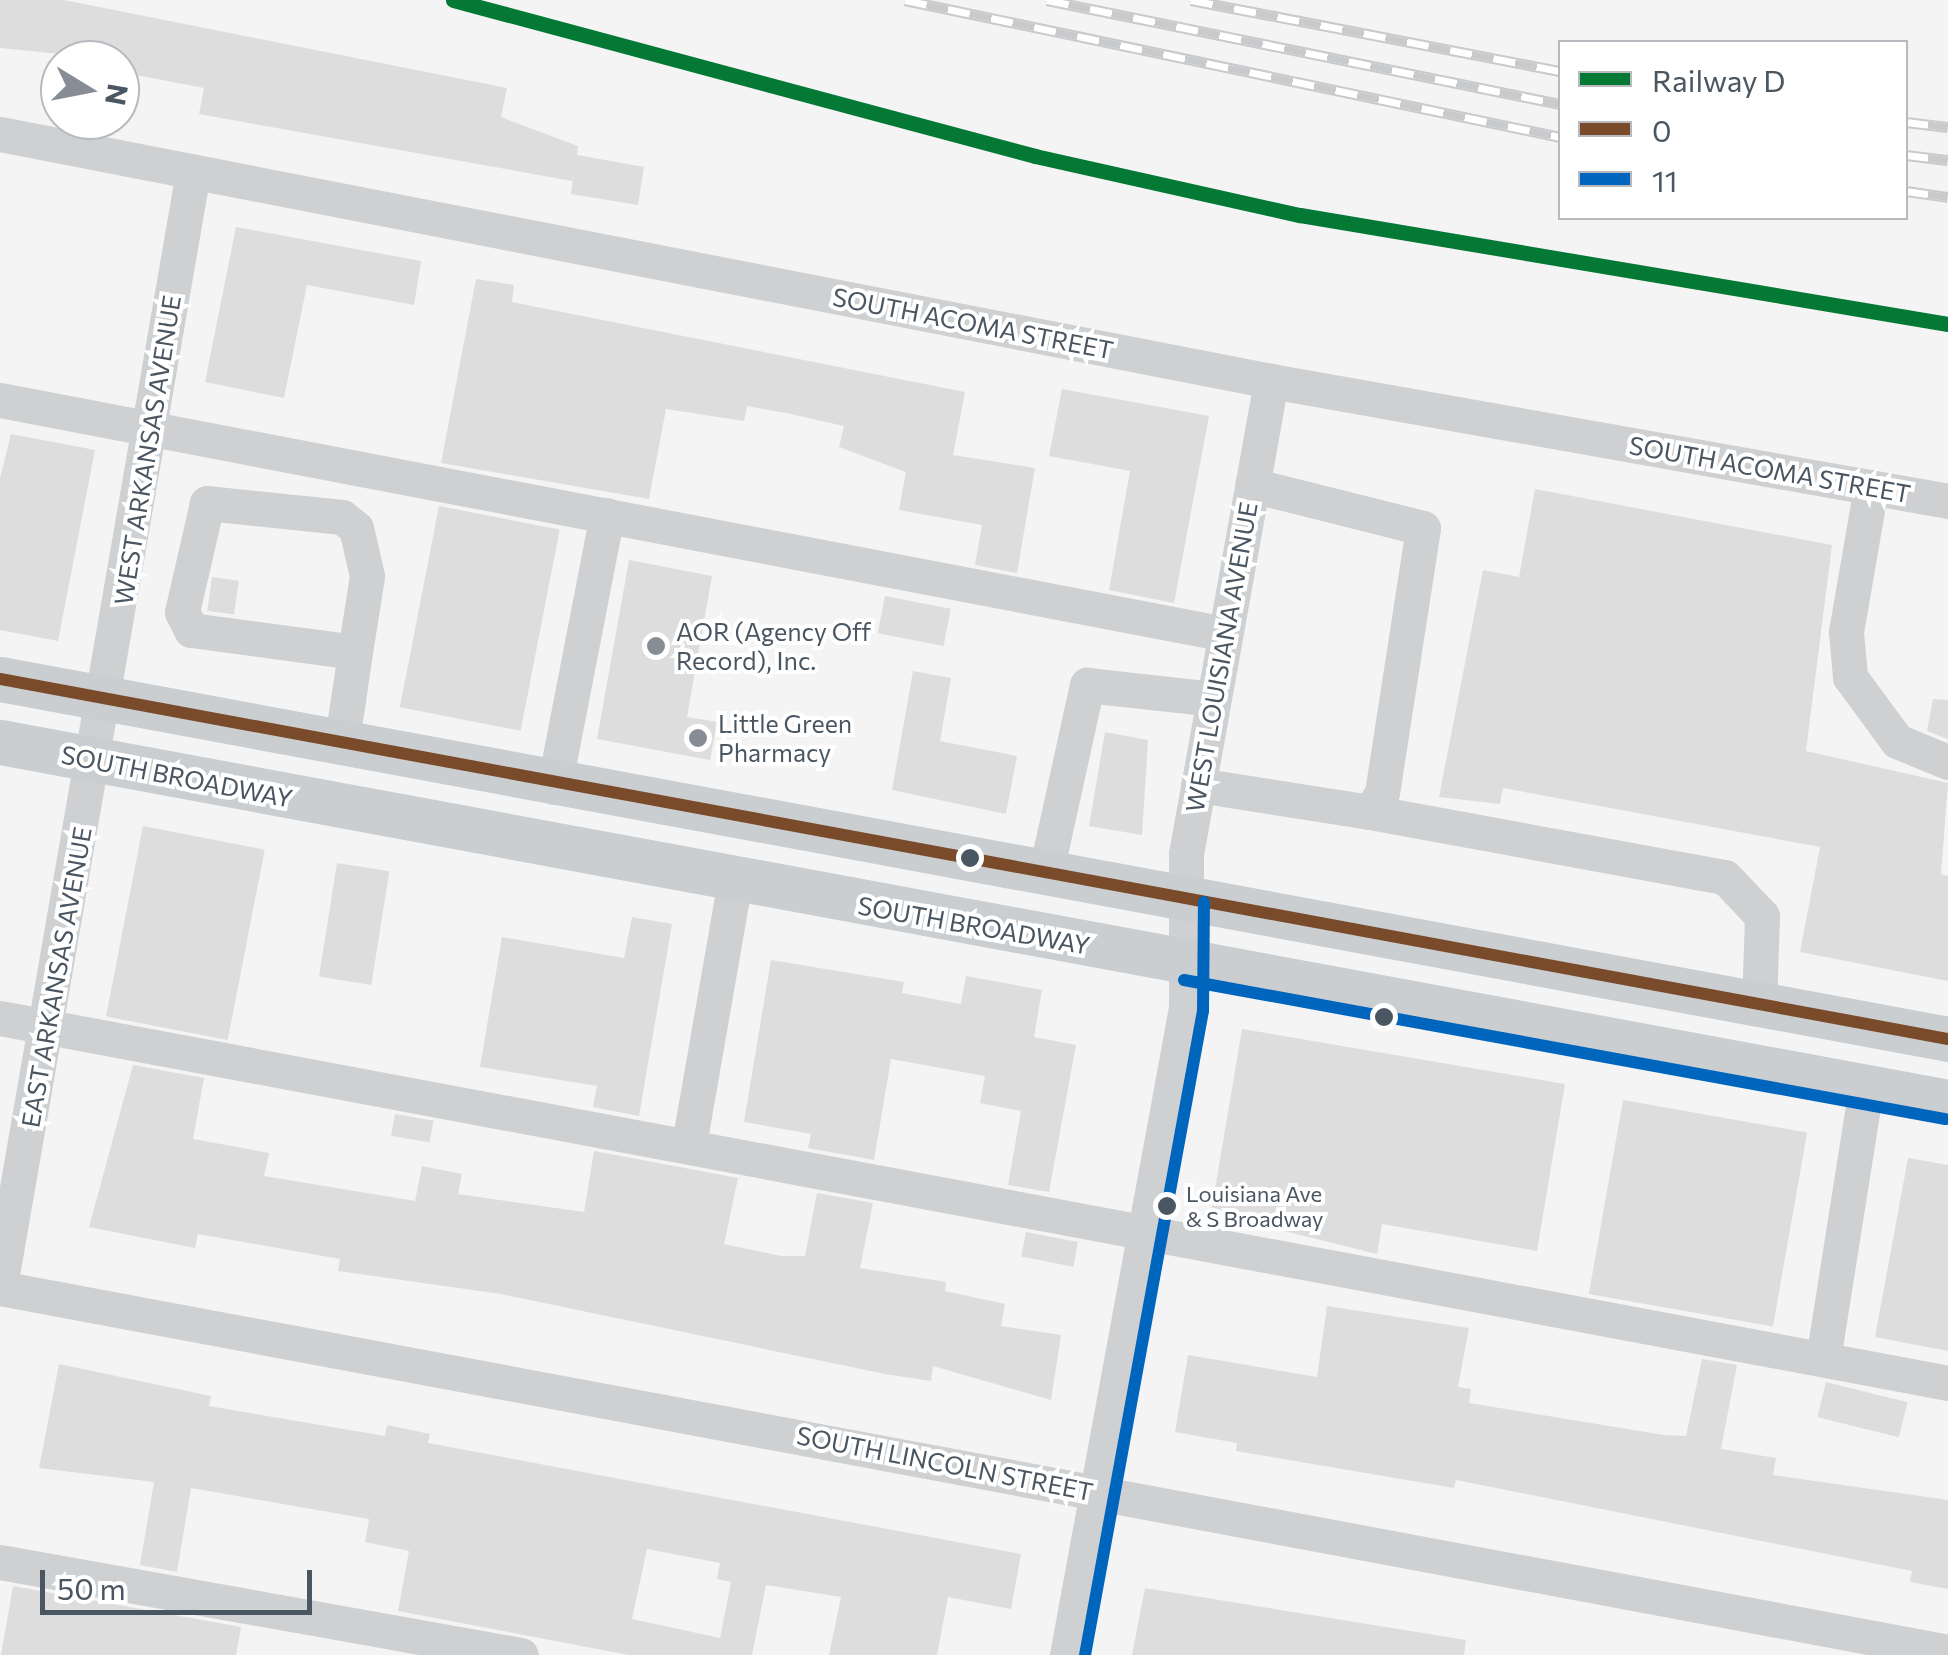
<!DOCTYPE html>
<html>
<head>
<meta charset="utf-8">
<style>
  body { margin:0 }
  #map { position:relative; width:1948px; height:1655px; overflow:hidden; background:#f4f4f4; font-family:Commissioner,sans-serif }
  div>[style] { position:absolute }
  .building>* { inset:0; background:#ddddde; transform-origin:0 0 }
  .minor>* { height:35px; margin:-17.5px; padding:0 17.5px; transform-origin:17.5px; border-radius:17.5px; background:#ced0d2 }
  .major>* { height:45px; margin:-22.5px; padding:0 22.5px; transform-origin:22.5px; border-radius:22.5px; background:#caced1 }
  .rail>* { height:11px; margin-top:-5.5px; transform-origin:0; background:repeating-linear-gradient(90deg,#fff 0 22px,#c9cacc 0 44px); box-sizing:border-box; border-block:2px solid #c9cacc }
  .bus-1>* { height:12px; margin:-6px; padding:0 6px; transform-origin:6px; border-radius:6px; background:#7a4b2a }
  .bus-2>* { height:12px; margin:-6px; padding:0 6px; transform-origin:6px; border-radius:6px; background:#0065bd }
  .rail-1>* { height:15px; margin:-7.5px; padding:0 7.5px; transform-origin:7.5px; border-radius:7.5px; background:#047835 }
  .dots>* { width:28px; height:28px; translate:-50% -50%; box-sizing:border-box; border:5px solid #fff; border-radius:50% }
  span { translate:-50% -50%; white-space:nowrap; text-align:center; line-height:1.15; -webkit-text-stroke:8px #fff; paint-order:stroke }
  .bus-label { font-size:22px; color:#4a5661 }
  .left { translate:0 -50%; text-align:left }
  .street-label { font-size:25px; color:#4a5661 }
  .poi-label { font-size:25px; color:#4a5661 }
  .legend { position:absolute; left:1558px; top:40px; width:350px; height:180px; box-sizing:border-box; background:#fff; border:2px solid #b7bbc0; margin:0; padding:12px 18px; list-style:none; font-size:30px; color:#4a5661 }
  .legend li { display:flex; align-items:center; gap:20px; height:50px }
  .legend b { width:50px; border:2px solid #b7bbc0 }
  .north { position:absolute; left:40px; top:40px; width:100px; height:100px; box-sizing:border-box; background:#fff; border:2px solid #b7bbc0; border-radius:50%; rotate:100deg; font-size:28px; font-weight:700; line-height:40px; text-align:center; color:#4a5661 }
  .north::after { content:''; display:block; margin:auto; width:35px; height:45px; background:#868d94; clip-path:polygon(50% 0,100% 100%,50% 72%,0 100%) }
  .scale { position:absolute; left:40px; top:1570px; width:272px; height:45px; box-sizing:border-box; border:5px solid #4a5661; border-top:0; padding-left:12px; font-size:30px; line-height:35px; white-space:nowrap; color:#4a5661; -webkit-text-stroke:8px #fff; paint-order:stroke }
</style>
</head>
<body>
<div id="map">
  <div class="building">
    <div style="clip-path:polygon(0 0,64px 0,507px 88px,501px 117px,578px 146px,577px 155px,644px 167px,638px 205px,571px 194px,574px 169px,572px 181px,199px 114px,204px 88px,120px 72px,120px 60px,0 48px)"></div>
    <div style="clip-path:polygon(236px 227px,421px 261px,414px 305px,307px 285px,284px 398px,205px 382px)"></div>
    <div style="clip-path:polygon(476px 279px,514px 285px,512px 302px,965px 392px,953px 455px,1035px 468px,1017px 573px,975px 565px,982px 525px,899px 510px,906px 472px,839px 447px,844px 426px,786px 413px,747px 406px,744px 421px,666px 409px,649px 499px,441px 463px)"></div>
    <div style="clip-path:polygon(1062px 389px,1209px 416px,1174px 603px,1109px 590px,1130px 471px,1049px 456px)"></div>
    <div style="clip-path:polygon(11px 434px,95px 450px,58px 641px,0 630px,0 478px)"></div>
    <div style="clip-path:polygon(1535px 489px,1832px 545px,1806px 751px,1948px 783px,1941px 874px,1948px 876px,1948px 981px,1800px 952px,1820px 847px,1503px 788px,1500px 804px,1439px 797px,1483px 570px,1519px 577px)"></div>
    <div style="left:439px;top:506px;width:123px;height:205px;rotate:11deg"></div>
    <div style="clip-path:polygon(629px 560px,712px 576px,687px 717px,717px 722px,710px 760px,597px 739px)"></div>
    <div style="left:212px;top:577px;width:27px;height:34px;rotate:8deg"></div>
    <div style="left:885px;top:596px;width:67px;height:38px;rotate:11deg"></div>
    <div style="clip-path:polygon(913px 671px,951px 678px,940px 741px,1017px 756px,1006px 814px,892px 790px)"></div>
    <div style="clip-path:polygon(1933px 699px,1948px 700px,1948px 739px,1927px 731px)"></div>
    <div style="clip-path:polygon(1105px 732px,1148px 740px,1142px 835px,1089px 826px)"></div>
    <div style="left:143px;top:826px;width:124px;height:194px;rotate:11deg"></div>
    <div style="left:337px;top:863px;width:53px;height:115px;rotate:9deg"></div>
    <div style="clip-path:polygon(632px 917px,672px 924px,639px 1116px,593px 1107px,597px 1086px,480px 1067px,502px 937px,624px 958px)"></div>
    <div style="clip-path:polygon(771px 960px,904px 982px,902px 993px,961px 1004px,966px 976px,1042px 990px,1034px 1037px,1076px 1045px,1049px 1192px,1008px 1185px,1021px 1111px,980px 1103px,985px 1076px,891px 1059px,874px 1160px,808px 1148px,811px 1134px,744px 1122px)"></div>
    <div style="clip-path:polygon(1242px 1029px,1565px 1084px,1537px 1251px,1382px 1224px,1377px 1254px,1211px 1213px)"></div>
    <div style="clip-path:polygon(133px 1065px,204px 1078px,193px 1139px,269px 1153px,264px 1176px,415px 1201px,422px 1166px,462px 1174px,458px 1194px,584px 1212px,594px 1151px,738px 1178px,724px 1244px,781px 1256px,805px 1256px,817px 1193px,873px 1203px,860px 1268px,946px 1282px,945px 1291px,1005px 1304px,1001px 1326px,1061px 1335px,1051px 1400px,933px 1366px,931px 1381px,885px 1374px,501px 1294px,338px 1271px,340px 1259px,198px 1234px,195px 1248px,89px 1227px)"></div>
    <div style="left:1623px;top:1100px;width:187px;height:197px;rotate:10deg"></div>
    <div style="left:395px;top:1114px;width:39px;height:22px;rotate:10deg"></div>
    <div style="clip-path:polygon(1908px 1158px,1948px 1165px,1948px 1351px,1875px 1337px)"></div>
    <div style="left:1026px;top:1232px;width:53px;height:25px;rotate:11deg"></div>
    <div style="clip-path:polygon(1327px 1306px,1469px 1328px,1458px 1387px,1471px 1389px,1469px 1403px,1664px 1435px,1686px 1436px,1702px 1359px,1737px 1365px,1721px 1449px,1776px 1458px,1773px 1475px,1948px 1500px,1948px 1589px,1910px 1582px,1912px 1571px,1456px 1480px,1454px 1488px,1236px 1451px,1237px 1443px,1175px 1432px,1188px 1355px,1317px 1377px)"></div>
    <div style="clip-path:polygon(evenodd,59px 1364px,211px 1396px,209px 1406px,385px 1436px,387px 1425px,430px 1434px,428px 1443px,1021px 1554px,1011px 1609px,948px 1597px,937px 1655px,829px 1655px,841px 1597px,766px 1585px,752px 1655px,629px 1655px,398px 1611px,409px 1551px,365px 1542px,369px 1519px,191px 1488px,177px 1572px,140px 1565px,154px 1482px,39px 1468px,59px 1364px,647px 1549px,720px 1563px,717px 1579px,731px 1582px,720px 1638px,632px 1619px,647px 1549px)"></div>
    <div style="left:1826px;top:1382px;width:84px;height:36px;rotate:14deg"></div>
    <div style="clip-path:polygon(13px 1586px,241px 1627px,236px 1655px,1px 1655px)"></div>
    <div style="clip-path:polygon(1145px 1588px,1466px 1640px,1464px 1655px,1132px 1655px)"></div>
  </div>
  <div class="minor">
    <div style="left:0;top:134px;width:1295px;rotate:11deg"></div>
    <div style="left:1271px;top:381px;width:688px;rotate:10.05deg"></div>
    <div style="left:0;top:400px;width:1247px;rotate:10.81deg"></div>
    <div style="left:1871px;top:487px;width:147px;rotate:99.8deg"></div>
    <div style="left:1846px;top:632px;width:45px;rotate:84.9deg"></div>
    <div style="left:1850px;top:677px;width:79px;rotate:53.7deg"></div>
    <div style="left:1897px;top:741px;width:55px;rotate:22.4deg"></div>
    <div style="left:341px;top:745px;width:46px;rotate:-81.2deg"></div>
    <div style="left:348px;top:700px;width:49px;rotate:-81.7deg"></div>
    <div style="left:355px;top:652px;width:77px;rotate:-81deg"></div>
    <div style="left:367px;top:576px;width:49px;rotate:-102.9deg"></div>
    <div style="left:356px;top:528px;width:18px;rotate:-142deg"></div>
    <div style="left:342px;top:517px;width:136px;rotate:-174.1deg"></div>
    <div style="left:207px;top:503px;width:112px;rotate:102.9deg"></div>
    <div style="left:182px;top:612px;width:20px;rotate:63deg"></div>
    <div style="left:191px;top:630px;width:165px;rotate:7.6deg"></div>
    <div style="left:1198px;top:785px;width:174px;rotate:8.9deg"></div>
    <div style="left:1370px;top:812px;width:22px;rotate:-58deg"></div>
    <div style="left:1382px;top:793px;width:268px;rotate:-81.2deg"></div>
    <div style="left:1423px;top:528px;width:176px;rotate:-165.9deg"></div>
    <div style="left:554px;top:787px;width:277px;rotate:-79deg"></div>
    <div style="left:1370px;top:812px;width:361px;rotate:10.4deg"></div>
    <div style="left:1725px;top:877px;width:54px;rotate:46.5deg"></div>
    <div style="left:1762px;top:916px;width:92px;rotate:91.9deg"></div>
    <div style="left:1045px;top:876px;width:196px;rotate:-77.6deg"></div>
    <div style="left:1087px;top:685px;width:127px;rotate:6.3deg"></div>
    <div style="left:0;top:1018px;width:1982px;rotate:10.61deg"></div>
    <div style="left:689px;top:1144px;width:267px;rotate:-80.1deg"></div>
    <div style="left:0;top:1286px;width:1131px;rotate:-80.17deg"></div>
    <div style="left:0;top:1288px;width:1982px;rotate:10.58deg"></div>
    <div style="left:1823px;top:1359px;width:275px;rotate:-81deg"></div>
    <div style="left:0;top:1562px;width:529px;rotate:10.12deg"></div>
    <div style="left:1067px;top:1655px;width:658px;rotate:-79.58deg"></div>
    <div style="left:1186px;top:1008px;width:154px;rotate:-90deg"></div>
    <div style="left:1186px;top:854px;width:481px;rotate:-79.8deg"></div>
  </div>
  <div class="major">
    <div style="left:0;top:679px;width:1981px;rotate:10.47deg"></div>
    <div style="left:0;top:742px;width:1981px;rotate:10.47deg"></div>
  </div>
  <div class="rail">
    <div style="left:905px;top:0;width:669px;rotate:11.81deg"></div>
    <div style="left:1047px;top:0;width:523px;rotate:11.46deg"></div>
    <div style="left:1191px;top:0;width:376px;rotate:10.9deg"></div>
    <div style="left:1906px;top:122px;width:42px;rotate:6.8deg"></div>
    <div style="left:1906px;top:155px;width:42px;rotate:6.8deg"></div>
    <div style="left:1906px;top:191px;width:42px;rotate:8.1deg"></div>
  </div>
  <div class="bus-1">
    <div style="left:0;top:679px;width:1981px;rotate:10.47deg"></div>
  </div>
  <div class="bus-2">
    <div style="left:1184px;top:980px;width:774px;rotate:10.35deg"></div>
    <div style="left:1085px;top:1655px;width:655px;rotate:-79.62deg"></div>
    <div style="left:1203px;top:1011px;width:109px;rotate:-89.5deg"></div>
  </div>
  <div class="rail-1">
    <div style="left:453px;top:0;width:603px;rotate:15deg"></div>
    <div style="left:1035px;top:156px;width:271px;rotate:12.6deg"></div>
    <div style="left:1300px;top:215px;width:657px;rotate:9.55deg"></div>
  </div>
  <div class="dots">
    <div style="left:656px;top:646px;background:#868d94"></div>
    <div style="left:698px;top:738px;background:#868d94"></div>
    <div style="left:970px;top:858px;background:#4a5661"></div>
    <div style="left:1384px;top:1017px;background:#4a5661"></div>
    <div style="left:1167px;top:1206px;background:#4a5661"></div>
  </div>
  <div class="bus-label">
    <span class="left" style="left:1186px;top:1206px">Louisiana Ave<br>&amp; S Broadway</span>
  </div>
  <div class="street-label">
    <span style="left:973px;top:323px;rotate:11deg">SOUTH ACOMA STREET</span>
    <span style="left:147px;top:450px;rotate:-81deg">WEST ARKANSAS AVENUE</span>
    <span style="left:1770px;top:469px;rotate:10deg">SOUTH ACOMA STREET</span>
    <span style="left:1221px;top:657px;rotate:-80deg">WEST LOUISIANA AVENUE</span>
    <span style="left:177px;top:776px;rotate:11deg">SOUTH BROADWAY</span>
    <span style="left:974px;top:925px;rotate:10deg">SOUTH BROADWAY</span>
    <span style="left:56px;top:977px;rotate:-80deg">EAST ARKANSAS AVENUE</span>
    <span style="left:945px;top:1463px;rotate:11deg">SOUTH LINCOLN STREET</span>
  </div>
  <div class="poi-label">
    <span class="left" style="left:676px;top:646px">AOR (Agency Off<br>Record), Inc.</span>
    <span class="left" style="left:718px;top:738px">Little Green<br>Pharmacy</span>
  </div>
  <ul class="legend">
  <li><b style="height:12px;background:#047835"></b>Railway D</li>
  <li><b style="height:12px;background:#7a4b2a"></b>0</li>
  <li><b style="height:12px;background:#0065bd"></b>11</li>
  </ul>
  <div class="north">N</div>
  <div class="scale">50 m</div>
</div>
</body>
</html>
